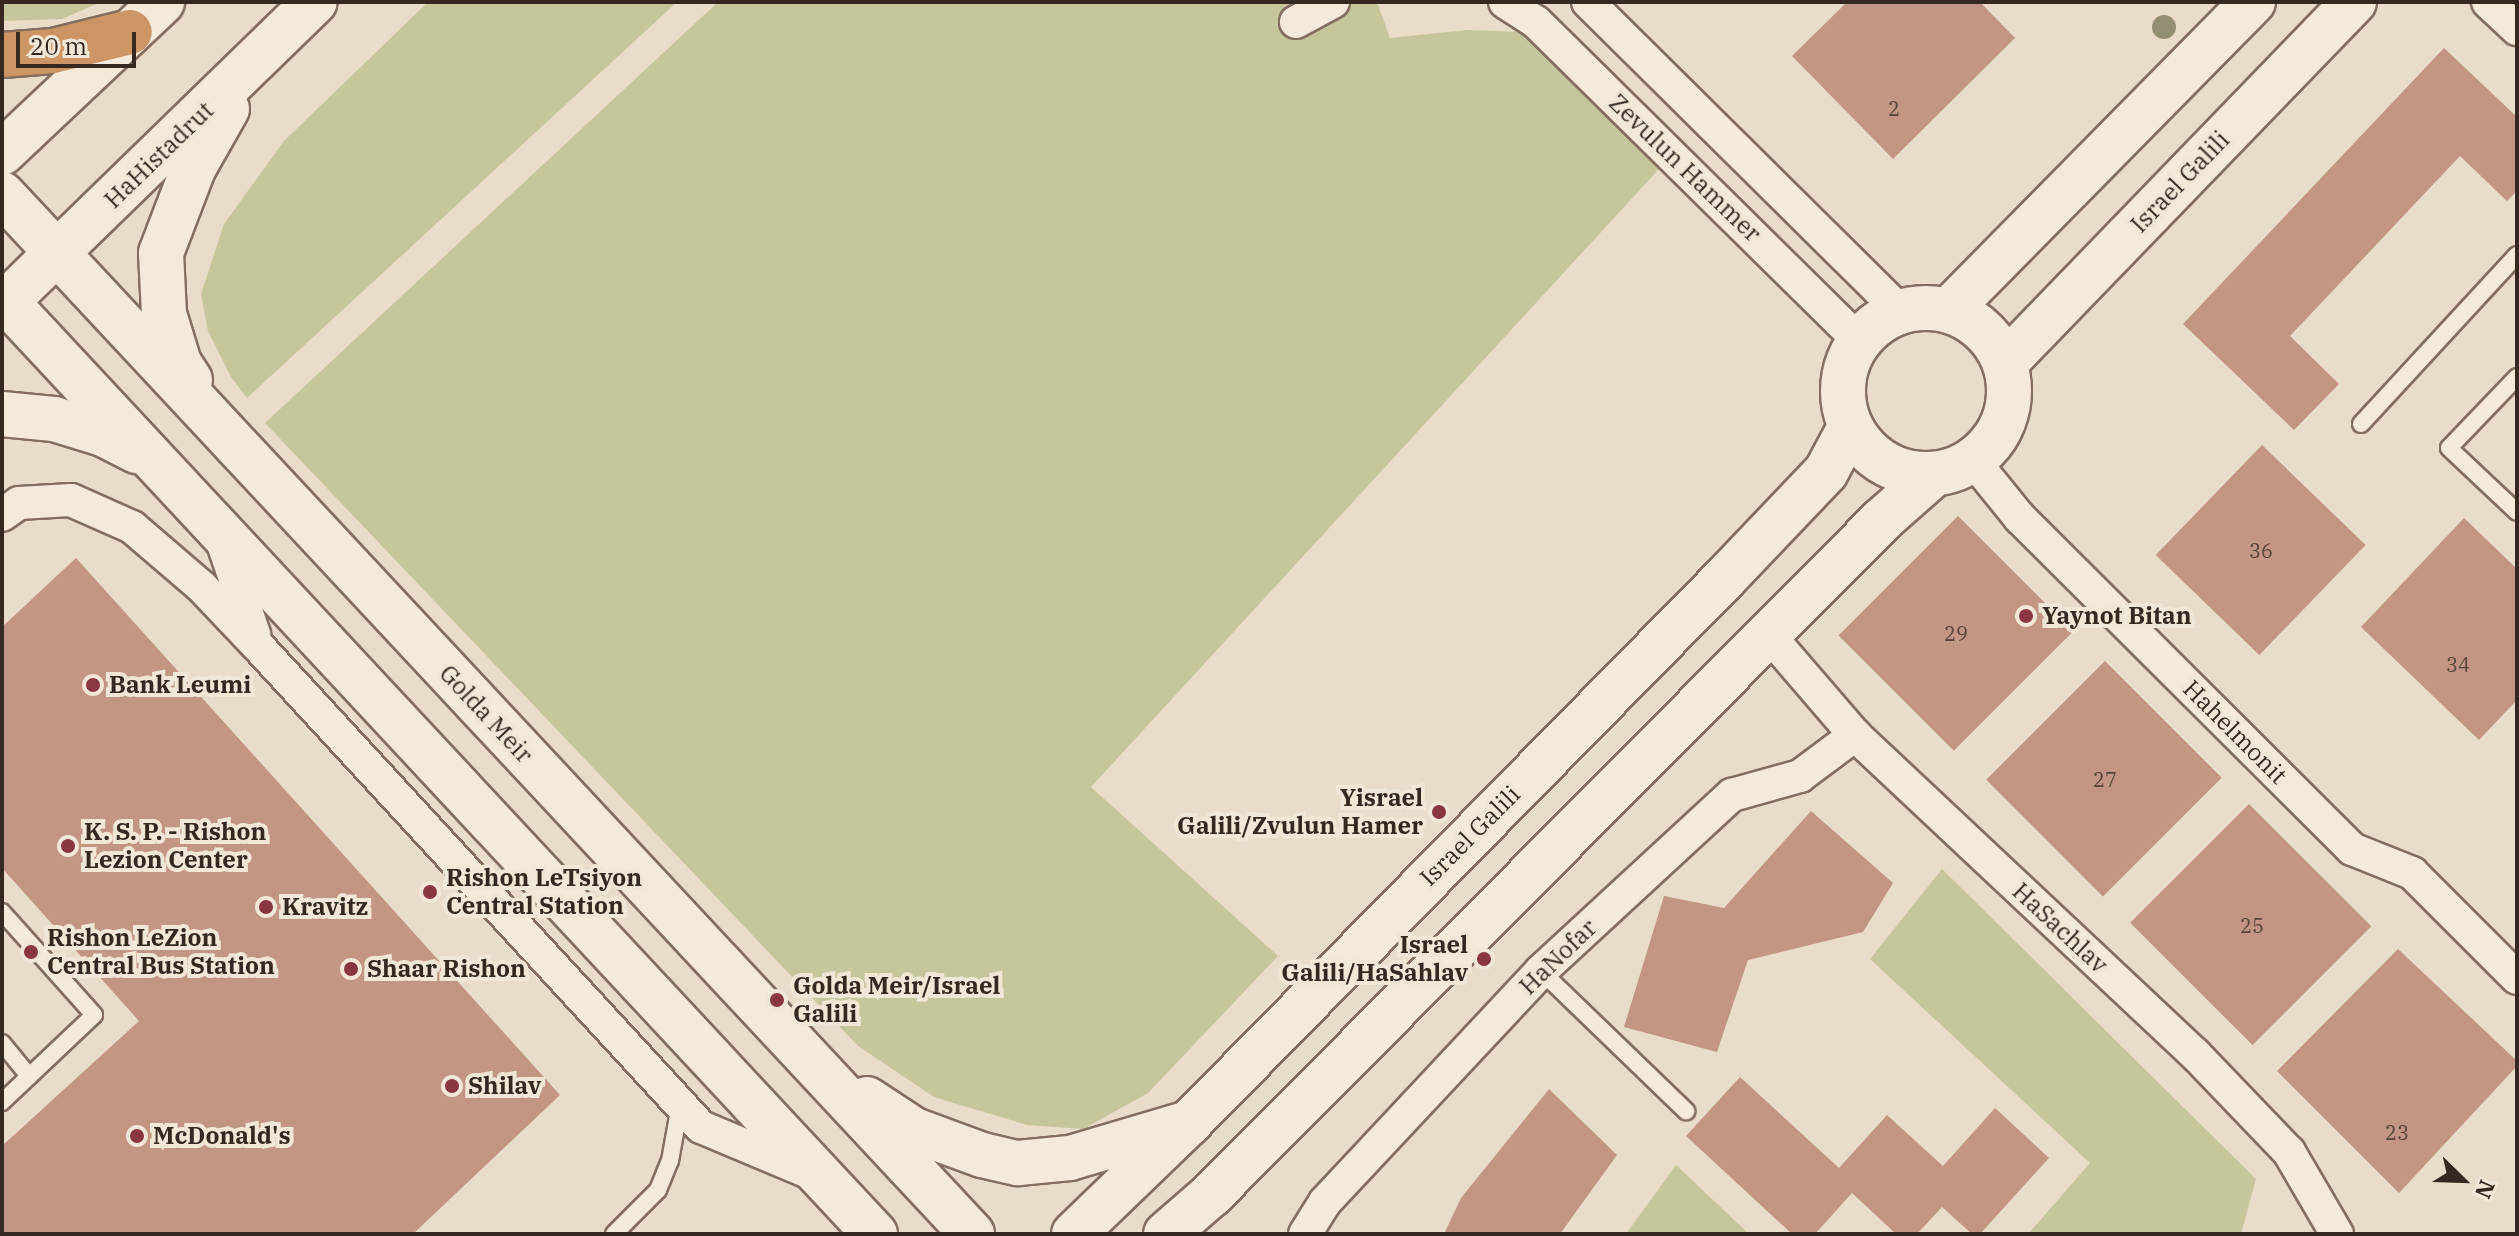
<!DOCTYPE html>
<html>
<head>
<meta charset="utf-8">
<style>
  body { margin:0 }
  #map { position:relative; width:2519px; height:1236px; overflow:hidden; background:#e9dcc8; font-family:"IBM Plex Serif",serif }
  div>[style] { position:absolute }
  .green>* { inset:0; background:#c6c69d }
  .building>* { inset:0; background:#c29682; transform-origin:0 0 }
  .roads { filter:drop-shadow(2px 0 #836e5f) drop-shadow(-2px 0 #836e5f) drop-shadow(0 2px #836e5f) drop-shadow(0 -2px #836e5f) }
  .lane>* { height:16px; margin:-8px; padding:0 8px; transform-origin:8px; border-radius:8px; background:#f5eada }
  .street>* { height:32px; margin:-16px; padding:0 16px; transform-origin:16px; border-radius:16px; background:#f5eada }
  .secondary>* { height:44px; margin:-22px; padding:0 22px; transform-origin:22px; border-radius:22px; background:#f5eada }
  .secondary>.ring { margin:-22px; padding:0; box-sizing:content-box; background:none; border:44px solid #f5eada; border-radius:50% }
  .highway>* { height:44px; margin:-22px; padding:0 22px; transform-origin:22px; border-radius:22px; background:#cd9464 }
  .trees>* { width:24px; height:24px; margin:-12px; border-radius:50%; background:#928e71 }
  .dots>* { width:22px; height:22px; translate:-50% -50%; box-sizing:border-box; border:4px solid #f1e7d7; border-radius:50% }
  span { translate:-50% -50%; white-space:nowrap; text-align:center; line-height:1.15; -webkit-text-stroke:8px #f1e7d7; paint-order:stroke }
  .number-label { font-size:20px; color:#584439 }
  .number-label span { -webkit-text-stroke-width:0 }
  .street-label { font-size:24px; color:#352821 }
  .poi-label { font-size:24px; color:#352821; font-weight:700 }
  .left { translate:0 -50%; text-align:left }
  .right { translate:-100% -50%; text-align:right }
  .frame { position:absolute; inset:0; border:4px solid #352821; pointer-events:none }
  .north { position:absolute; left:2423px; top:1140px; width:80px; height:80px; -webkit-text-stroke:6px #f1e7d7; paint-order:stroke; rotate:113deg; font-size:22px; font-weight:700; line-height:32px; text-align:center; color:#352821 }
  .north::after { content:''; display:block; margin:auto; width:28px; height:36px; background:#352821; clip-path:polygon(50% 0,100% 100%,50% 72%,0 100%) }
  .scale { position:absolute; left:16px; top:32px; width:120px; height:36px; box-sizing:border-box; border:4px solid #352821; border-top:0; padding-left:10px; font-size:24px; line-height:28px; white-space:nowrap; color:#352821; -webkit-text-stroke:6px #f1e7d7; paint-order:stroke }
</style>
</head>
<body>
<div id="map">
  <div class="green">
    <div style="clip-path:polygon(2px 2px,101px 2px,62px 19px,2px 21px)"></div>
    <div style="clip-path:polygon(428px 2px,677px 2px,247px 398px,231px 377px,208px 331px,201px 294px,224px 224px,284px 141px)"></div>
    <div style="clip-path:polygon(718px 2px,1377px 2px,1390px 38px,1467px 30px,1523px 32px,1659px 169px,1091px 787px,1278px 956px,1148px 1093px,1083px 1129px,1027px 1125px,934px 1097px,858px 1046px,265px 423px)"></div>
    <div style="clip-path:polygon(1942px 869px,2256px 1179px,2241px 1234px,2028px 1234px,2090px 1163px,1870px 959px)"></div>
    <div style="clip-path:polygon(1676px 1165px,1749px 1234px,1626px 1234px)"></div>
  </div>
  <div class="building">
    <div style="clip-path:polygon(1847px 2px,1980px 2px,2015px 38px,1893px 159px,1792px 56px)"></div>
    <div style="clip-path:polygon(2444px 48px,2517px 117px,2517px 191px,2507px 201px,2460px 156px,2290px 336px,2339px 384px,2294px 430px,2183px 324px)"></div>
    <div style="left:2262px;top:445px;width:144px;height:153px;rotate:44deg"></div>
    <div style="left:1958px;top:516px;width:163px;height:169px;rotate:45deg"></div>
    <div style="clip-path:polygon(2464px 518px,2517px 569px,2517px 700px,2479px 740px,2361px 627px)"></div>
    <div style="clip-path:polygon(76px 558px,560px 1095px,413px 1234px,2px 1234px,2px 1146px,139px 1021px,2px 868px,2px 627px)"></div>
    <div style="left:2105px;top:661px;width:165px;height:168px;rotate:45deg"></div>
    <div style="left:2249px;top:804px;width:173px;height:168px;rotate:45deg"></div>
    <div style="clip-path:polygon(1811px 811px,1893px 883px,1863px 932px,1748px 960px,1717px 1052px,1624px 1027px,1664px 896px,1724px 908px)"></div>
    <div style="clip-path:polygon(2398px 949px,2517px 1061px,2517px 1066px,2399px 1193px,2277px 1071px)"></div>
    <div style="clip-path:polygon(1740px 1077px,1839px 1168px,1887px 1115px,1943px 1166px,1995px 1108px,2049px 1158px,1980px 1234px,1972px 1234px,1942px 1207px,1917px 1234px,1896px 1234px,1852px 1193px,1815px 1234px,1792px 1234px,1686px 1136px)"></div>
    <div style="clip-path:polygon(1549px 1089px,1617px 1155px,1560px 1234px,1444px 1234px,1461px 1198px)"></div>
  </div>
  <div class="roads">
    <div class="lane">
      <div style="left:2517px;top:377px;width:98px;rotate:133.8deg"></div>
      <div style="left:2449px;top:448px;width:93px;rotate:43.3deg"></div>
      <div style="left:2361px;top:424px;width:230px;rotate:-47.3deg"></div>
      <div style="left:2px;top:912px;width:138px;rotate:48.2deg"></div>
      <div style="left:94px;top:1015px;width:127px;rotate:136.6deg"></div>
      <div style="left:1541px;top:971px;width:202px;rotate:44deg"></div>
      <div style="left:2px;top:1043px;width:43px;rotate:50.7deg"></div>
      <div style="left:614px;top:1234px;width:62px;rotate:-45deg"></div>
      <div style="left:658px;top:1190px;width:31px;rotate:-68deg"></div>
      <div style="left:670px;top:1161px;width:57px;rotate:-79.9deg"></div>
    </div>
    <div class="street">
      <div style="left:1505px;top:2px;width:37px;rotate:33deg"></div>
      <div style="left:1536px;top:22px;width:454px;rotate:44.6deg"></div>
      <div style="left:1588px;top:2px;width:439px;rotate:44.7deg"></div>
      <div style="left:2488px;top:2px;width:40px;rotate:43deg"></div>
      <div style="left:1296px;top:22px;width:42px;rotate:-28.4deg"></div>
      <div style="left:1973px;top:460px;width:75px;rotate:51deg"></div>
      <div style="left:2020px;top:518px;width:469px;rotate:44.9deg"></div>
      <div style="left:2352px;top:849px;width:65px;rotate:21.8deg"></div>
      <div style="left:2412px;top:873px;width:148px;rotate:45deg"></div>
      <div style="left:2px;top:515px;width:21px;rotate:-35deg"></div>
      <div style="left:19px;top:503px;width:52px;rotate:-3.3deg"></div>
      <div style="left:71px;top:500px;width:67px;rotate:23.9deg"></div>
      <div style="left:132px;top:527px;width:92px;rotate:40.6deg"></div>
      <div style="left:202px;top:587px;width:80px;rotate:46.5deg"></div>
      <div style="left:257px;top:645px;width:655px;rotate:47.35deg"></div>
      <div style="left:701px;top:1127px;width:121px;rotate:22.8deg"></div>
      <div style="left:221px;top:538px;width:102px;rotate:71deg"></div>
      <div style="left:1768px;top:634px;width:133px;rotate:49.3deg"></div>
      <div style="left:1855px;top:735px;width:466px;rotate:43.2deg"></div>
      <div style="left:2195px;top:1054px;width:136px;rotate:46.2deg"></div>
      <div style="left:2289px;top:1152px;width:95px;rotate:59.7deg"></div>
      <div style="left:1305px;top:1234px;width:38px;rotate:-58deg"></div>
      <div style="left:1325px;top:1202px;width:316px;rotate:-46.9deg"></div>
      <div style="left:1541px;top:971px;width:260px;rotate:-42.7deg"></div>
      <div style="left:1732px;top:795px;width:71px;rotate:-15.6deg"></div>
      <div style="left:1800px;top:776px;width:69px;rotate:-36.7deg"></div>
    </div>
    <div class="secondary">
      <div style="left:2px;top:153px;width:220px;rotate:-43.3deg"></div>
      <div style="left:2px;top:194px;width:1422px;rotate:46.99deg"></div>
      <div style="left:2px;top:297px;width:1281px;rotate:47.03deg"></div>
      <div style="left:2px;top:306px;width:436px;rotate:-44.2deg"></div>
      <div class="ring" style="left:1843px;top:308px;width:122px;height:122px"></div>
      <div style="left:1949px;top:310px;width:433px;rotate:-45.4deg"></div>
      <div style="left:2005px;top:363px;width:502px;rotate:-45.97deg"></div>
      <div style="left:190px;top:380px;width:20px;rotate:-123deg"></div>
      <div style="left:179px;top:363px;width:51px;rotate:-107deg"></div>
      <div style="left:164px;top:314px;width:61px;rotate:-92.8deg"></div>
      <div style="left:161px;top:253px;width:90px;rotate:-69.1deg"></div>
      <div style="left:193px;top:169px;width:69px;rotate:-60.5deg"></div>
      <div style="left:2px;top:414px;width:52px;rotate:5.5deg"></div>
      <div style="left:54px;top:419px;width:51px;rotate:17deg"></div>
      <div style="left:103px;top:434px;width:38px;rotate:27deg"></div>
      <div style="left:867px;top:1099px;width:56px;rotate:33.4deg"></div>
      <div style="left:914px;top:1130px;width:72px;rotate:20.2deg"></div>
      <div style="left:982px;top:1155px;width:37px;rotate:13deg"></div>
      <div style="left:1018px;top:1163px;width:52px;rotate:-5.5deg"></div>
      <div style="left:1070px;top:1158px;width:117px;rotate:-16.4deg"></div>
      <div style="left:1074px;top:1234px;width:160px;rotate:-44deg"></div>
      <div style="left:1189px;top:1123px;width:764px;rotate:-45.48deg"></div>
      <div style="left:1725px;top:578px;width:146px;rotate:-46.4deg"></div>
      <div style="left:1826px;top:472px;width:51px;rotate:-61.9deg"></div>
      <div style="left:1166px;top:1234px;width:61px;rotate:-41deg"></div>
      <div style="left:1212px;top:1194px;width:950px;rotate:-45.17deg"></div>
      <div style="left:1882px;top:520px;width:69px;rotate:-41.5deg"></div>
    </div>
    <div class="highway">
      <div style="left:2px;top:55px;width:51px;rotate:-4.5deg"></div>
      <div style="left:53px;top:51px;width:79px;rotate:-13.9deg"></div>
    </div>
  </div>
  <div class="trees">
    <div style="left:2164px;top:27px"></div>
  </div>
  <div class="dots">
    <div style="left:2026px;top:616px;background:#8a3640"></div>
    <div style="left:93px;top:685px;background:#8a3640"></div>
    <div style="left:1439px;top:812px;background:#8a3640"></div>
    <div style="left:68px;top:846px;background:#8a3640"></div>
    <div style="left:430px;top:892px;background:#8a3640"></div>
    <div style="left:266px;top:907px;background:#8a3640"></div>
    <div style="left:31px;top:952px;background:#8a3640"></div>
    <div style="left:1484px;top:959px;background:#8a3640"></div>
    <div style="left:351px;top:969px;background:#8a3640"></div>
    <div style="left:777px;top:1000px;background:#8a3640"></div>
    <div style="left:452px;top:1086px;background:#8a3640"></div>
    <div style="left:137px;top:1136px;background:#8a3640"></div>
  </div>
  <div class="number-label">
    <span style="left:1894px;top:108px">2</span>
    <span style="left:2261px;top:550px">36</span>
    <span style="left:1956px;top:633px">29</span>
    <span style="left:2458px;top:664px">34</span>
    <span style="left:2105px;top:779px">27</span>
    <span style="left:2252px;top:925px">25</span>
    <span style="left:2397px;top:1132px">23</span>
  </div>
  <div class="street-label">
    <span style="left:159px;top:155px;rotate:-44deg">HaHistadrut</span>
    <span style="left:1685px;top:168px;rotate:44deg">Zevulun Hammer</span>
    <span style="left:2180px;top:182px;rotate:-46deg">Israel Galili</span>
    <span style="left:486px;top:714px;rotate:47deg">Golda Meir</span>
    <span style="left:2235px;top:732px;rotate:45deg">Hahelmonit</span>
    <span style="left:1470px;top:836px;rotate:-45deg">Israel Galili</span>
    <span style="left:2060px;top:928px;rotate:43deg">HaSachlav</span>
    <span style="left:1558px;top:957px;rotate:-44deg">HaNofar</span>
  </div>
  <div class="poi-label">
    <span class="left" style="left:2042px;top:616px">Yaynot Bitan</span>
    <span class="left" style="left:109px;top:685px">Bank Leumi</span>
    <span class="right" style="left:1423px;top:812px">Yisrael<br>Galili/Zvulun Hamer</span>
    <span class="left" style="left:84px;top:846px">K. S. P. - Rishon<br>Lezion Center</span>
    <span class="left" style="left:446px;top:892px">Rishon LeTsiyon<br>Central Station</span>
    <span class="left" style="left:282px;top:907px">Kravitz</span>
    <span class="left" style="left:47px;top:952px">Rishon LeZion<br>Central Bus Station</span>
    <span class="right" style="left:1468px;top:959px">Israel<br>Galili/HaSahlav</span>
    <span class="left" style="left:367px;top:969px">Shaar Rishon</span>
    <span class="left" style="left:793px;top:1000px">Golda Meir/Israel<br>Galili</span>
    <span class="left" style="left:468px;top:1086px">Shilav</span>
    <span class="left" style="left:153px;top:1136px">McDonald's</span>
  </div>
  <div class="frame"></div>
  <div class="north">N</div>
  <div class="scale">20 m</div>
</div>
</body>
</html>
